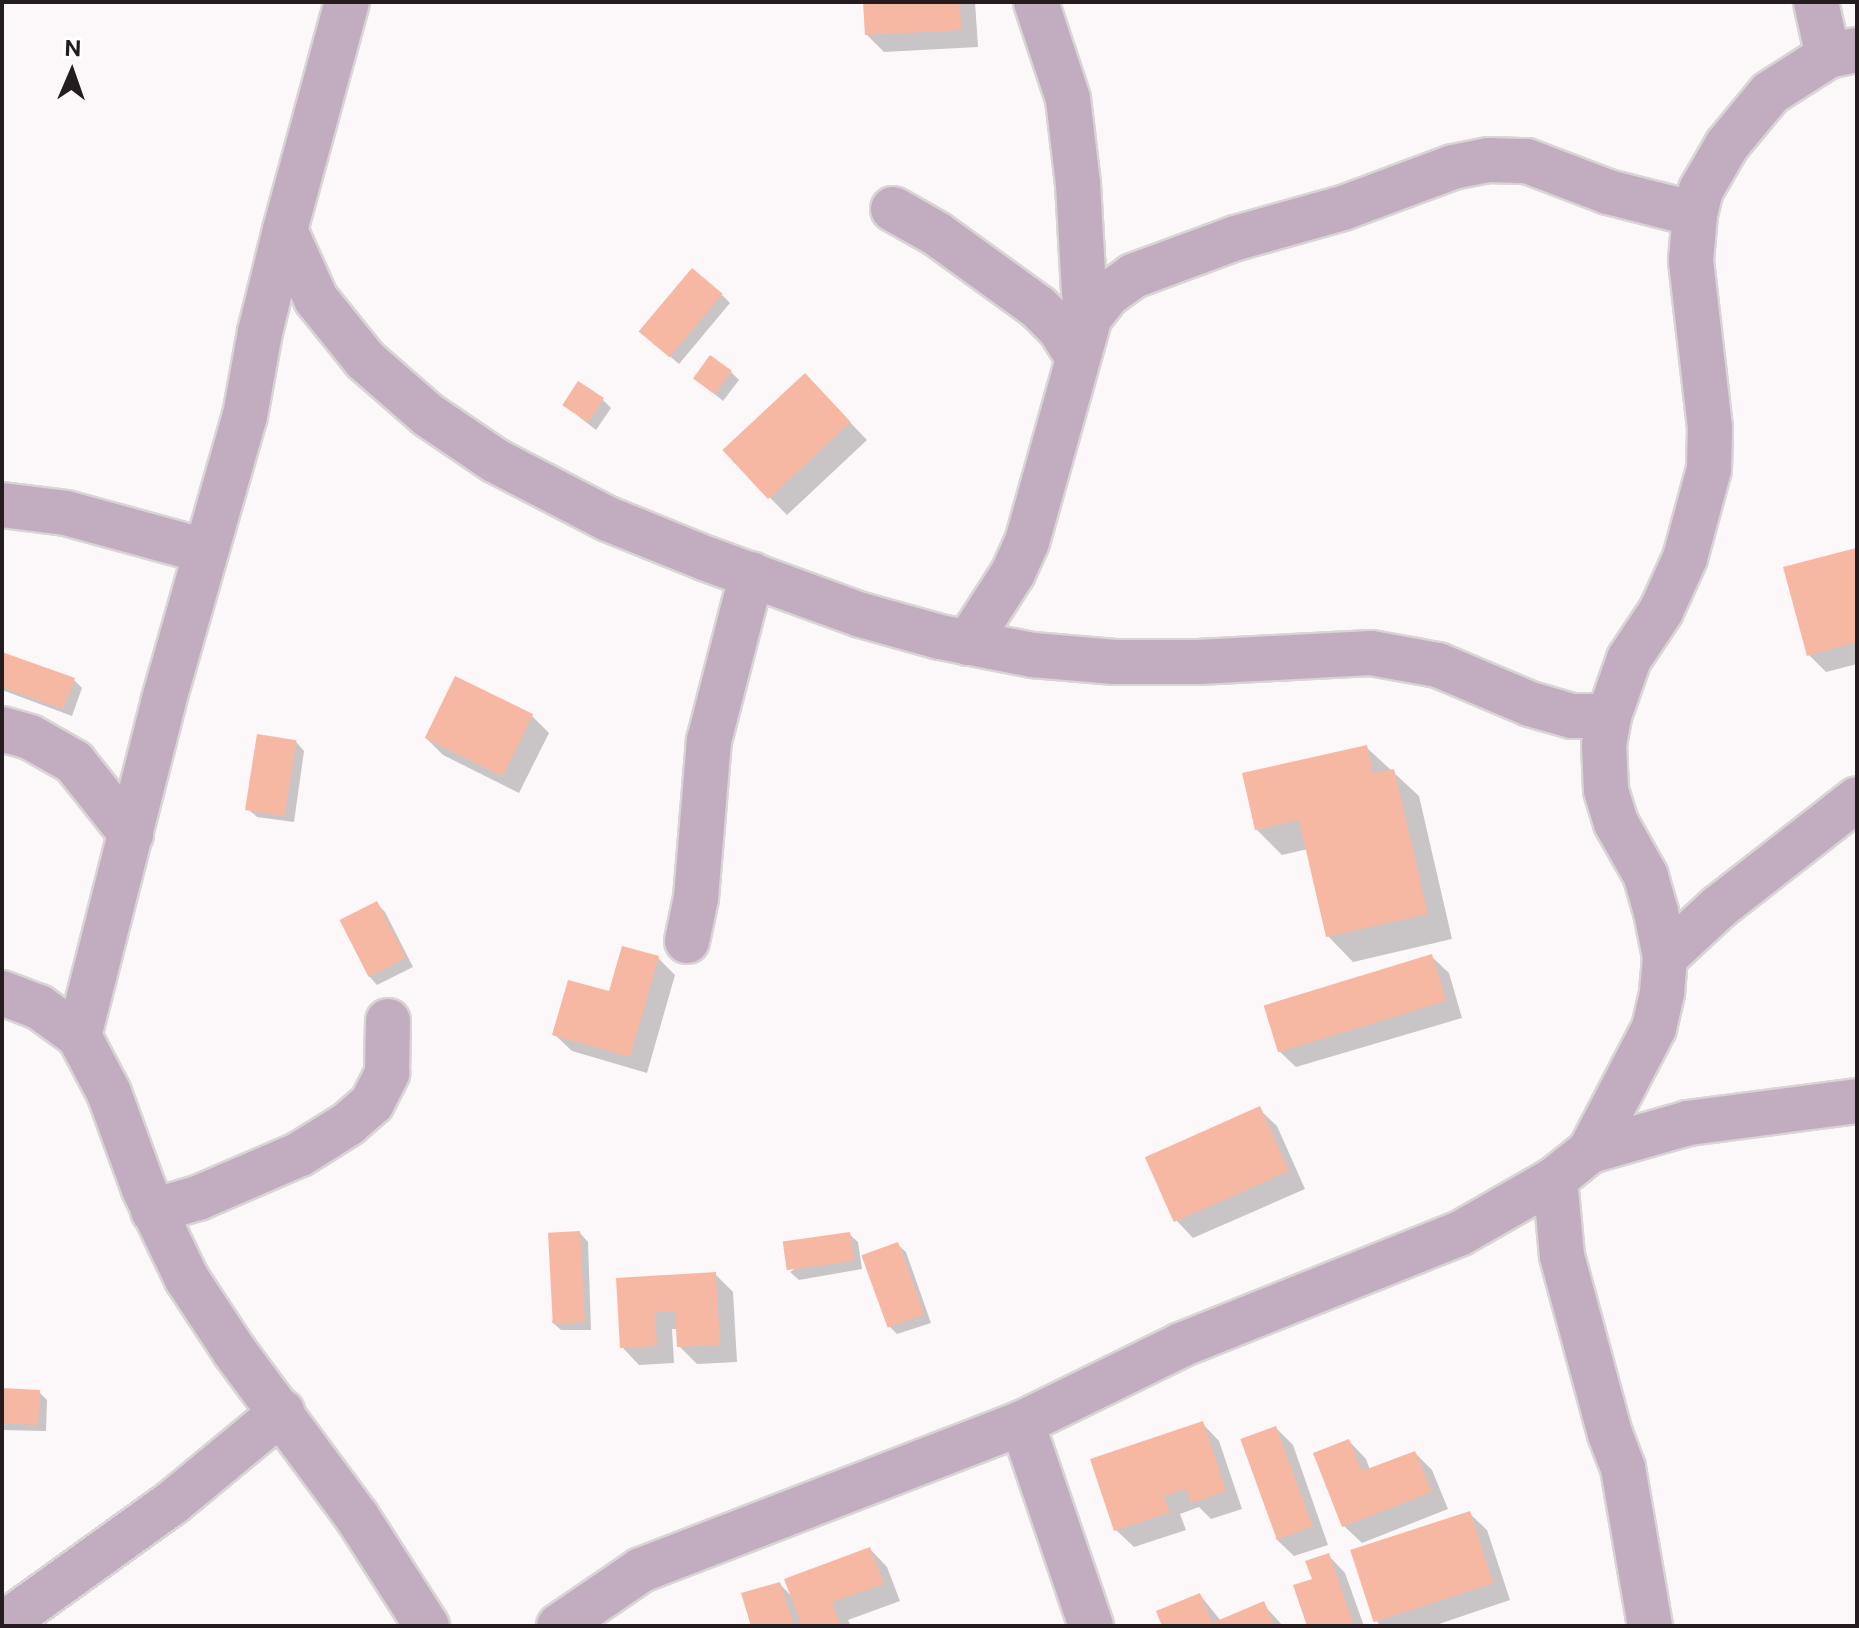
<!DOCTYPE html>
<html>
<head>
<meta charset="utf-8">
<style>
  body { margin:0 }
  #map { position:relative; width:1859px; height:1628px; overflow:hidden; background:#fcf7f8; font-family:"Public Sans",sans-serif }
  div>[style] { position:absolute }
  .shadow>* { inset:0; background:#0003 }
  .building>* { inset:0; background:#f7b8a3; transform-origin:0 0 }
  .roads { filter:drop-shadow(2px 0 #d9d4d5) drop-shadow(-2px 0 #d9d4d5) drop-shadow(0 2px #d9d4d5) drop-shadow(0 -2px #d9d4d5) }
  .minor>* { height:44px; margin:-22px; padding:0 22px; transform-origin:22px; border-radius:22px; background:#c2acbf }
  span { translate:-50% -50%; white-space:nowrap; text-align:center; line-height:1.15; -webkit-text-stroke:7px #fff; paint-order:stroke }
  .frame { position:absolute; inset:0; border:4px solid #241c1e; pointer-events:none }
  .north { position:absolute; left:32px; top:32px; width:80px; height:80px; -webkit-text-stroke:6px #fff; paint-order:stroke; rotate:2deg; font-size:22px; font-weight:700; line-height:32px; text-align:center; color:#241c1e }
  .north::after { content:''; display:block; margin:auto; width:28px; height:36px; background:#241c1e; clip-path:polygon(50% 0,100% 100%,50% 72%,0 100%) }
</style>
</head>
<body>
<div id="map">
  <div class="shadow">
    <div style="clip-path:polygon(865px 2px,975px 2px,978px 47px,884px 52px,867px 35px)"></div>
    <div style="clip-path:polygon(722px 295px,730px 303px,679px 364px,649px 339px)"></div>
    <div style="clip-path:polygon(731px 372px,739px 380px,723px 401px,695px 378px)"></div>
    <div style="clip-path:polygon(822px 393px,867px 440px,787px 515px,725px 452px)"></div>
    <div style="clip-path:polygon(603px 400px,611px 408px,596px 430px,564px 405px)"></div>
    <div style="clip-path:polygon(1856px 551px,1857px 664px,1826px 672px,1809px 655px)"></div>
    <div style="clip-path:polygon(2px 660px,74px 680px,82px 688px,72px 716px,2px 690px)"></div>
    <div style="clip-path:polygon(532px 716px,549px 733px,519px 793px,443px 755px,426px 738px)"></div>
    <div style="clip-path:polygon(296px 742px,304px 751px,294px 822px,257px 817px,248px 809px)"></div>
    <div style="clip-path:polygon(1366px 747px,1419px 796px,1452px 939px,1353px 962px,1328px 936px,1308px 849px,1282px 855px,1256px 829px)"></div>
    <div style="clip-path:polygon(377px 904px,385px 912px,413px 967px,377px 985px,369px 976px,341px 921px)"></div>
    <div style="clip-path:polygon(1431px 956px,1449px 973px,1462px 1018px,1296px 1067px,1278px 1050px)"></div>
    <div style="clip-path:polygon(658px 958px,675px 975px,647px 1073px,572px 1051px,554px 1034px)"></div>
    <div style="clip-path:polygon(1259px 1109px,1277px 1126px,1305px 1189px,1193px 1238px,1176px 1220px)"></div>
    <div style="clip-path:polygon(580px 1233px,588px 1242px,591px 1330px,561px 1330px,552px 1322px)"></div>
    <div style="clip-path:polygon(849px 1234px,858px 1242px,862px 1269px,799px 1280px,790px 1272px)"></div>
    <div style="clip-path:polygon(897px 1244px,906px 1252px,931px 1323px,897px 1334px,889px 1326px)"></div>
    <div style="clip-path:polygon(715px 1274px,733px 1292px,737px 1362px,697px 1364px,679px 1346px,678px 1329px,672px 1329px,674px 1363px,639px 1365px,622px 1347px,618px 1280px)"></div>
    <div style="clip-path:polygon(2px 1390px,39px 1392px,47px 1400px,46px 1431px,2px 1430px)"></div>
    <div style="clip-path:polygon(1202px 1423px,1219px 1441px,1242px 1509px,1211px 1519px,1199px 1507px,1180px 1514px,1186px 1530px,1134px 1547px,1116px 1530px)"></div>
    <div style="clip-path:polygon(1276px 1428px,1293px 1445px,1328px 1545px,1294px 1556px,1276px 1539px)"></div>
    <div style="clip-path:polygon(1349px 1441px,1366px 1459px,1370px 1470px,1415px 1453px,1432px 1470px,1448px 1509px,1362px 1543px,1344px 1526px)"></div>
    <div style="clip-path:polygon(1469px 1513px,1487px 1530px,1510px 1600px,1433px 1626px,1381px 1626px,1377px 1622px)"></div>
    <div style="clip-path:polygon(870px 1549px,887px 1567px,900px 1601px,848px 1620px,851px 1626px,753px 1626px,780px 1584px,793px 1598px)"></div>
    <div style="clip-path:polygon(1328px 1555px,1345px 1573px,1364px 1626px,1309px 1626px,1314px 1580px)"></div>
    <div style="clip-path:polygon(1200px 1595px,1221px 1621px,1263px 1604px,1283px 1626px,1164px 1626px)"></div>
  </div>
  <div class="building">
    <div style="clip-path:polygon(863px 2px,960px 2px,961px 30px,865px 35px)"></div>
    <div style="left:692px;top:268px;width:40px;height:83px;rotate:40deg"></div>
    <div style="left:710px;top:355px;width:27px;height:29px;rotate:36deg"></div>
    <div style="left:805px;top:373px;width:67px;height:113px;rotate:47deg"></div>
    <div style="left:578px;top:381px;width:31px;height:29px;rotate:33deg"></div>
    <div style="clip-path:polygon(1856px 548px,1857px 642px,1807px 656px,1783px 567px)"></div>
    <div style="clip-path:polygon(2px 652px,75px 678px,63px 709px,2px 687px)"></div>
    <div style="left:455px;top:676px;width:87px;height:69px;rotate:26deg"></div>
    <div style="left:257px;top:734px;width:40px;height:77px;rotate:9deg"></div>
    <div style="clip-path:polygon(1367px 745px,1373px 773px,1394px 769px,1428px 914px,1326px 937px,1299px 820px,1255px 830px,1242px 773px)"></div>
    <div style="left:377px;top:901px;width:64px;height:42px;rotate:63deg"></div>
    <div style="clip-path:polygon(622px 946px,659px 956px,630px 1057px,552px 1035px,568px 980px,609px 991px)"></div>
    <div style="left:1432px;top:954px;width:49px;height:176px;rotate:73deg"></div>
    <div style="left:1260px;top:1106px;width:71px;height:126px;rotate:66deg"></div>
    <div style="left:580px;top:1231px;width:91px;height:32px;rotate:87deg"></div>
    <div style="left:850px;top:1232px;width:29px;height:68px;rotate:82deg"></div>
    <div style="left:898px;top:1242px;width:77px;height:39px;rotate:70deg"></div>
    <div style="clip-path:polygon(716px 1272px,720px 1345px,677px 1347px,675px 1311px,655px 1312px,657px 1346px,620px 1348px,616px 1278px)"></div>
    <div style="left:2px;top:1388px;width:38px;height:35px;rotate:3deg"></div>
    <div style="clip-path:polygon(1203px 1421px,1226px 1491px,1191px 1503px,1186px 1489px,1164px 1496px,1170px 1512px,1114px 1531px,1090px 1459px)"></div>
    <div style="left:1276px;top:1426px;width:107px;height:38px;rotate:70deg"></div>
    <div style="clip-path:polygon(1349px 1439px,1362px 1471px,1415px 1451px,1432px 1492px,1342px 1527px,1313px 1453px)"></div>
    <div style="left:1470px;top:1511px;width:76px;height:126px;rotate:72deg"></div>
    <div style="clip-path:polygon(870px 1547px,884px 1584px,832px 1602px,841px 1626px,802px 1626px,784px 1579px)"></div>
    <div style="clip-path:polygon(1329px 1553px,1354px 1626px,1307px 1626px,1293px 1585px,1312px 1579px,1305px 1561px)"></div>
    <div style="clip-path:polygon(780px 1582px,794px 1626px,751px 1626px,741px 1593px)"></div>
    <div style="clip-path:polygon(1200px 1593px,1212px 1623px,1264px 1601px,1274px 1626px,1162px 1626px,1156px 1611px)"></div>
  </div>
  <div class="roads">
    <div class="minor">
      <div style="left:1036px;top:2px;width:102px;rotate:71.7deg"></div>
      <div style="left:1068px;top:99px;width:86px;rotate:83.3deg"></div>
      <div style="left:1078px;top:184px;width:145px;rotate:86.8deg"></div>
      <div style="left:1816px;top:2px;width:55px;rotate:77.5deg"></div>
      <div style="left:893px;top:209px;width:51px;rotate:29.6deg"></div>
      <div style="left:937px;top:234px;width:125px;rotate:35.9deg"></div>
      <div style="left:1038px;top:307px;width:31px;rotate:45deg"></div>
      <div style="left:1060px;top:329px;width:32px;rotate:58deg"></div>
      <div style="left:285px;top:230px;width:76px;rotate:65.8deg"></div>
      <div style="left:316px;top:299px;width:78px;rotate:51.2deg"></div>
      <div style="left:365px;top:360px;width:84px;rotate:41.1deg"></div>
      <div style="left:428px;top:415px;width:82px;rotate:34.1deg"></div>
      <div style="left:496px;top:461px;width:126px;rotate:27.4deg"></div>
      <div style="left:608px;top:519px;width:107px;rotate:22deg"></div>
      <div style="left:707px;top:559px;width:164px;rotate:20deg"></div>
      <div style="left:861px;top:615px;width:82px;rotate:15.6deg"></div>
      <div style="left:940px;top:637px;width:95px;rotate:11deg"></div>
      <div style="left:1033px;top:655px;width:82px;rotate:4.9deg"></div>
      <div style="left:1115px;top:662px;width:83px"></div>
      <div style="left:1198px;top:662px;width:173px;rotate:-3deg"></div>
      <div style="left:1371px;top:653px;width:68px;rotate:10.2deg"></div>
      <div style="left:1438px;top:665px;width:100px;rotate:23deg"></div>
      <div style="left:1530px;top:704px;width:44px;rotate:15.9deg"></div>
      <div style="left:1572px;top:716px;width:37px"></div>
      <div style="left:2px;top:505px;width:64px;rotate:7.1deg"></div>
      <div style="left:66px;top:513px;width:144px;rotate:15.3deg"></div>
      <div style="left:968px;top:643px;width:83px;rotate:-57.3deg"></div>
      <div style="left:1013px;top:573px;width:34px;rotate:-66deg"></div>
      <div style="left:1027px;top:542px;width:234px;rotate:-74.4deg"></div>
      <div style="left:1090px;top:317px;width:28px;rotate:-52deg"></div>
      <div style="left:1107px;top:295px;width:32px;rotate:-36deg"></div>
      <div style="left:1133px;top:276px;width:110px;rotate:-20.3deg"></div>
      <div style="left:1236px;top:238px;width:111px;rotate:-15.7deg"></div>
      <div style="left:1343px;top:208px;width:117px;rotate:-20.4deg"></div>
      <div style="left:1453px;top:167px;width:37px;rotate:-11deg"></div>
      <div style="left:1489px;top:160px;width:38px;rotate:2deg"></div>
      <div style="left:1527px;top:161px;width:87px;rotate:20.9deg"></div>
      <div style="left:1608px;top:192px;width:90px;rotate:14.2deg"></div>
      <div style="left:2px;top:729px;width:29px;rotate:16deg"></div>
      <div style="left:30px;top:737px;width:51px;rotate:29.6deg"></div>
      <div style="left:74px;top:762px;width:92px;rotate:51.6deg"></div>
      <div style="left:687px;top:941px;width:44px;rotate:-78.2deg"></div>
      <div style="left:696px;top:898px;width:158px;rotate:-85.3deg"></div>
      <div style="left:709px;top:741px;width:172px;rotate:-75.6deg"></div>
      <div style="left:1665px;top:957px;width:74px;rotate:-42.8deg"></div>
      <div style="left:1719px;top:907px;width:175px;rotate:-38deg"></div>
      <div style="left:2px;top:993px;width:40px;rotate:21deg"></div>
      <div style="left:39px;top:1007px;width:49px;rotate:35.9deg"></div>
      <div style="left:79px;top:1036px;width:64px;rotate:62.2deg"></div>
      <div style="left:109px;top:1093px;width:102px;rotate:70deg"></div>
      <div style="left:144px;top:1189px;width:100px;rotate:64.5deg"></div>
      <div style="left:187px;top:1279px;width:87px;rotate:56.7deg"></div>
      <div style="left:235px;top:1352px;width:205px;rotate:53.5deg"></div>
      <div style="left:357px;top:1517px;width:130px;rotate:57.3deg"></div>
      <div style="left:79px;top:1036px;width:343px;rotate:-75.8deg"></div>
      <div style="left:163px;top:703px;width:298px;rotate:-74.1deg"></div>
      <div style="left:245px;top:416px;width:85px;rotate:-79.9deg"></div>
      <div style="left:260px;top:332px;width:105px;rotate:-76.2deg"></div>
      <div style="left:285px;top:230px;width:236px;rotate:-74.8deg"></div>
      <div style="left:1590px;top:1151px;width:139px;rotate:-62.5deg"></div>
      <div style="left:1654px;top:1028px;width:37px;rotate:-77deg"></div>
      <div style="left:1662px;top:992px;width:35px;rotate:-85deg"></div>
      <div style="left:1665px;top:957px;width:46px;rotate:-101.3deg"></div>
      <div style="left:1656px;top:912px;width:37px;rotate:-106deg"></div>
      <div style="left:1646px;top:876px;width:61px;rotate:-119.5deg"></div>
      <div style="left:1616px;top:823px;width:34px;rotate:-107deg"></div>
      <div style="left:1606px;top:790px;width:45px;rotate:-92.5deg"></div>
      <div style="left:1604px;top:745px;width:29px;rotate:-80deg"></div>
      <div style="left:1609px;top:716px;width:60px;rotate:-70.7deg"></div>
      <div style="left:1629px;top:659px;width:58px;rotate:-56.3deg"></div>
      <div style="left:1661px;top:611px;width:58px;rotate:-65.6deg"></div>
      <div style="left:1685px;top:558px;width:92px;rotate:-74.9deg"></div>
      <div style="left:1709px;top:469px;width:41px;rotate:-88.6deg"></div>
      <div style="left:1710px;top:428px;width:169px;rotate:-96.5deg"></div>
      <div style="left:1691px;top:260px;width:46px;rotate:-85deg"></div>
      <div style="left:1695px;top:214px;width:25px;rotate:-76deg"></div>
      <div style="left:1701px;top:190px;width:52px;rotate:-60deg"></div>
      <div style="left:1727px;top:145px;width:67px;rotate:-50.4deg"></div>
      <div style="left:1770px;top:93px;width:69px;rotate:-32.5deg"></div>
      <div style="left:1828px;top:56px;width:30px;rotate:-12deg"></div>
      <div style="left:1555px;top:1179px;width:77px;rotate:84.8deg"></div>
      <div style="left:1562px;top:1256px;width:184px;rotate:74.9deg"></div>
      <div style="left:1610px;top:1434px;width:36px;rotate:69deg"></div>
      <div style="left:1623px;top:1468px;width:160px;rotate:80.3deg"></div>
      <div style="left:153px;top:1211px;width:47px;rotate:-16.1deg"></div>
      <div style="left:198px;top:1198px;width:111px;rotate:-23.3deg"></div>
      <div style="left:300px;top:1154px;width:57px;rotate:-32deg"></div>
      <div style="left:348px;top:1124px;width:32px;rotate:-41deg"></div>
      <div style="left:372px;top:1103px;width:34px;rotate:-63deg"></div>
      <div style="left:387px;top:1073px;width:52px;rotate:-88.9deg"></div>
      <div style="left:1022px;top:1423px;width:214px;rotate:71.2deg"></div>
      <div style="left:2px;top:1625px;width:209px;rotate:-35.7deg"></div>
      <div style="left:172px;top:1503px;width:143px;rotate:-39.6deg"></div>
      <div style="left:559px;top:1626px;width:99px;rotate:-34.3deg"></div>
      <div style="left:641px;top:1570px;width:408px;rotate:-21.1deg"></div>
      <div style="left:1022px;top:1423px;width:177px;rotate:-26.1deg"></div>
      <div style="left:1181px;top:1345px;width:299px;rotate:-21.8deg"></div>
      <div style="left:1459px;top:1234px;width:111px;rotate:-29.8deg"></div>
      <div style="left:1555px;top:1179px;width:45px;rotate:-38.7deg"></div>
      <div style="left:1590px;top:1151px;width:102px;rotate:-15.9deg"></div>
      <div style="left:1688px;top:1123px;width:170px;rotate:-7.4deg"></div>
    </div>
  </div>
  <div class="frame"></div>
  <div class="north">N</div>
</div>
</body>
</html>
